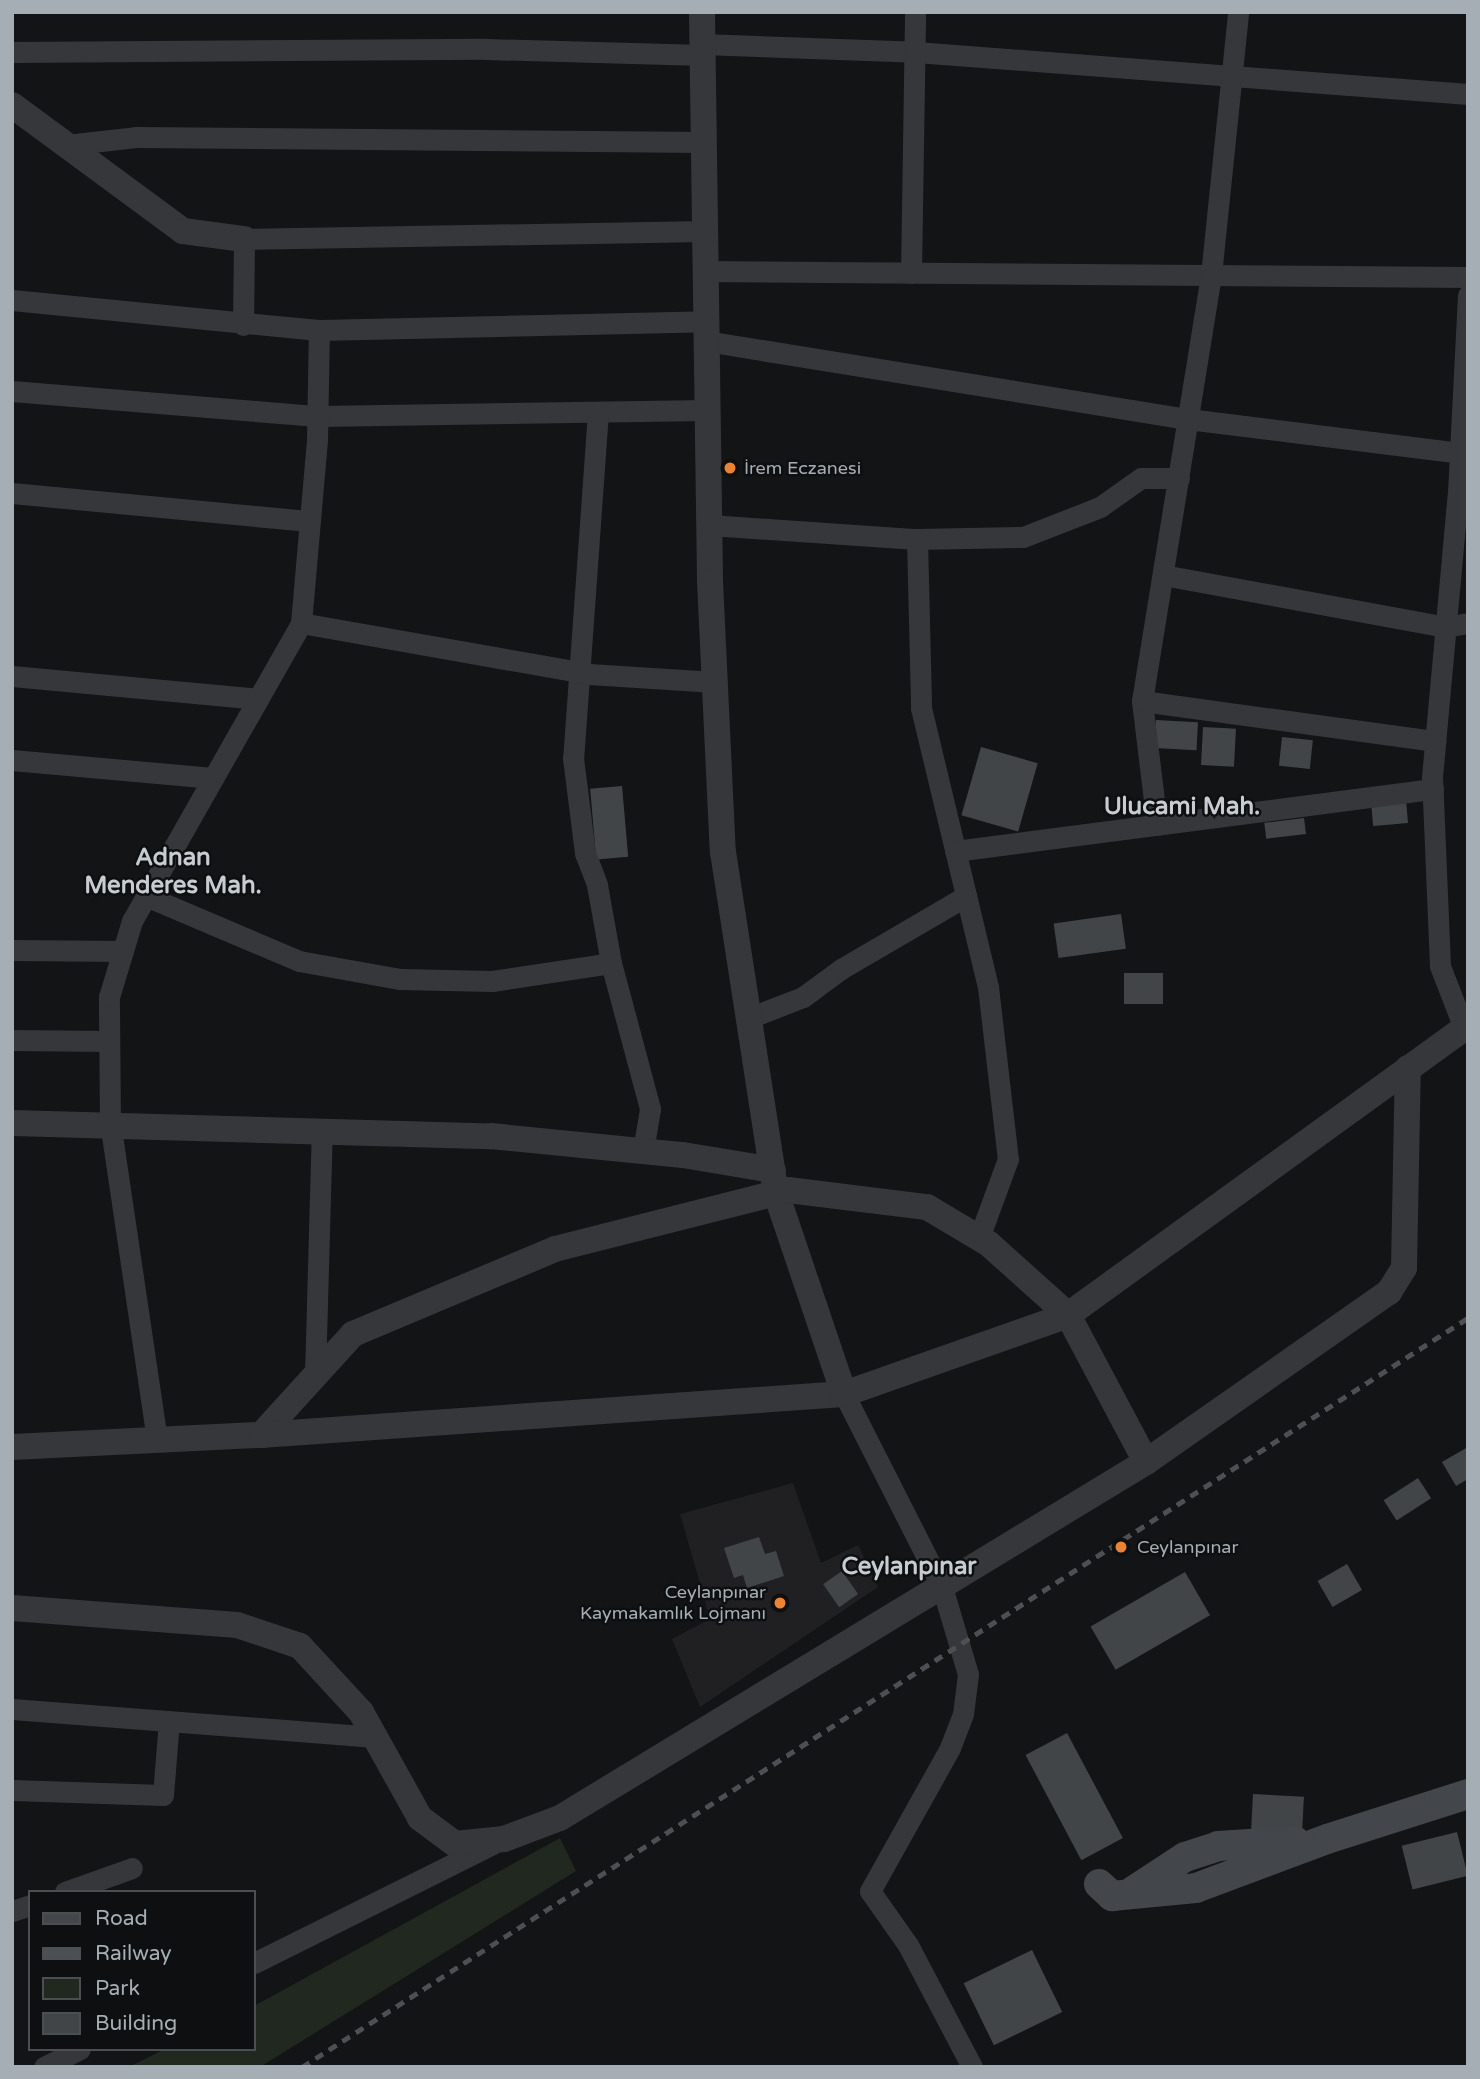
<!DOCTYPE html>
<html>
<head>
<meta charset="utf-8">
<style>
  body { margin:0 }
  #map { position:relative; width:1480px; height:2079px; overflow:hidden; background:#131415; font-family:"Varela Round",sans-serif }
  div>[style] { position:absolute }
  .built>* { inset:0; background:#202022 }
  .green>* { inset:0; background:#202820 }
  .building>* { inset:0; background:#424548; transform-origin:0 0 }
  .minor>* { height:21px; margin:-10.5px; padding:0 10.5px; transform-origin:10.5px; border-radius:10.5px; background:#35373a }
  .tertiary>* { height:26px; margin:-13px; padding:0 13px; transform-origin:13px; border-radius:13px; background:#35373a }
  .secondary>* { height:30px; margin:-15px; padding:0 15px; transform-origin:15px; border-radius:15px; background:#43464a }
  .rail>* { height:5px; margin-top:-2.5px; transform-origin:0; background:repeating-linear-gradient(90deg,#4c4f53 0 9px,transparent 0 16px) }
  .dots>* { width:19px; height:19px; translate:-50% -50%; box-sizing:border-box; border:4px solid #0e0f10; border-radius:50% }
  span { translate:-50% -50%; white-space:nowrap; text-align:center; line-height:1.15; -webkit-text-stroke:5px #0e0f10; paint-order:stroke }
  .poi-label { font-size:18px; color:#a5aeb5 }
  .left { translate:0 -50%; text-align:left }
  .right { translate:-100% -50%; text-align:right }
  .district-label { font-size:24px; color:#c6ccd1; font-weight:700 }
  .frame { position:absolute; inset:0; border:14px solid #a5aeb5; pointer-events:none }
  .legend { position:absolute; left:28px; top:1890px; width:228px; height:161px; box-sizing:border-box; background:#0e0f10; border:2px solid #4a4f52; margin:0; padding:9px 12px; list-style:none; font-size:21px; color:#a5aeb5 }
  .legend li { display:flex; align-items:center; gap:14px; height:35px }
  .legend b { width:35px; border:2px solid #4a4f52 }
</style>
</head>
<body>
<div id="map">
  <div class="built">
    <div style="clip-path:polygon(793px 1483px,821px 1563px,858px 1545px,878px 1587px,700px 1707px,672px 1639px,710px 1619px,680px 1514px)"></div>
  </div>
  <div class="green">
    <div style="clip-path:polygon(560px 1838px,576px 1871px,260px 2067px,129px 2067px,165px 2049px,254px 2049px,254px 2006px)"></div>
  </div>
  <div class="building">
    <div style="left:1156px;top:720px;width:42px;height:28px;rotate:3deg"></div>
    <div style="left:1203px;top:727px;width:33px;height:38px;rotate:3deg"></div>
    <div style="left:1282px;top:737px;width:31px;height:29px;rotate:6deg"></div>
    <div style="left:981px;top:747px;width:59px;height:71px;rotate:16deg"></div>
    <div style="left:622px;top:786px;width:71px;height:32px;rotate:85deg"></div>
    <div style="left:1406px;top:800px;width:23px;height:35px;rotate:85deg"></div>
    <div style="left:1304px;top:818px;width:16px;height:40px;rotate:83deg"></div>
    <div style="left:1121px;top:914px;width:35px;height:68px;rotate:82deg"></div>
    <div style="left:1124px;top:973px;width:39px;height:31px"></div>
    <div style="clip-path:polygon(1468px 1447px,1468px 1479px,1456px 1486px,1442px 1462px)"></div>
    <div style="left:1418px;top:1478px;width:24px;height:41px;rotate:57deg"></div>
    <div style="clip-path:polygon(759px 1537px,765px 1554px,776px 1551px,784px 1576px,747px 1588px,743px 1575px,734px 1578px,724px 1548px)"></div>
    <div style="left:1347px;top:1564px;width:30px;height:34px;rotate:60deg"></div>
    <div style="left:842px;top:1571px;width:28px;height:23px;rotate:55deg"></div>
    <div style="left:1185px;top:1572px;width:50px;height:109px;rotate:60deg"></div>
    <div style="left:1067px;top:1733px;width:119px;height:47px;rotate:62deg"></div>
    <div style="left:1253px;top:1794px;width:51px;height:35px;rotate:3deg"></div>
    <div style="left:1457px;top:1832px;width:45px;height:57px;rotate:76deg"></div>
    <div style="left:1032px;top:1950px;width:69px;height:76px;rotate:64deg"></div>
  </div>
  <div class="minor">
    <div style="left:702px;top:44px;width:214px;rotate:2.1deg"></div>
    <div style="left:916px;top:52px;width:554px;rotate:4.35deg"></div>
    <div style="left:12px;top:52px;width:474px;rotate:-0.4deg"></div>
    <div style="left:486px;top:49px;width:217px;rotate:1.6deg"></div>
    <div style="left:66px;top:145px;width:70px;rotate:-6.5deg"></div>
    <div style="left:136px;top:137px;width:568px;rotate:0.5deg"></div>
    <div style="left:705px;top:271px;width:763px;rotate:0.45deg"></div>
    <div style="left:911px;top:273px;width:261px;rotate:-89.1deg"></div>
    <div style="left:12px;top:300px;width:308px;rotate:5.6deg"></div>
    <div style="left:319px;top:330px;width:387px;rotate:-1.3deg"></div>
    <div style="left:243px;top:325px;width:86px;rotate:-89.3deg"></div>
    <div style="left:244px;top:239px;width:461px;rotate:-1deg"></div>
    <div style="left:706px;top:341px;width:488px;rotate:9.2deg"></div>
    <div style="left:1188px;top:419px;width:274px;rotate:7.1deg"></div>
    <div style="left:12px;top:391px;width:307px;rotate:4.7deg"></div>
    <div style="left:318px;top:416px;width:389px;rotate:-0.9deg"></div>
    <div style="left:598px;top:412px;width:347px;rotate:94.1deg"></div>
    <div style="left:573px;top:758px;width:96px;rotate:82.8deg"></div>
    <div style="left:585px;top:853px;width:34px;rotate:69deg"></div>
    <div style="left:597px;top:885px;width:79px;rotate:79.8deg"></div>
    <div style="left:611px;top:963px;width:151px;rotate:75deg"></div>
    <div style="left:650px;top:1109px;width:43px;rotate:99.5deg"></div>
    <div style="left:12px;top:493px;width:299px;rotate:5.4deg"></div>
    <div style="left:709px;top:525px;width:208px;rotate:3.9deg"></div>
    <div style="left:917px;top:539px;width:106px;rotate:-1.1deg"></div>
    <div style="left:1023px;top:537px;width:83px;rotate:-21.3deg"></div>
    <div style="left:1100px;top:507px;width:50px;rotate:-35.3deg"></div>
    <div style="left:1141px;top:478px;width:38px"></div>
    <div style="left:917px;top:539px;width:169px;rotate:88.6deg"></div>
    <div style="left:921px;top:708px;width:287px;rotate:76.5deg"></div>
    <div style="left:988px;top:987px;width:173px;rotate:83.4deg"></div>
    <div style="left:1008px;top:1159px;width:84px;rotate:110.2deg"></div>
    <div style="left:1163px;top:575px;width:287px;rotate:10.4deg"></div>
    <div style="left:1445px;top:627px;width:23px;rotate:-10deg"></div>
    <div style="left:301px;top:623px;width:292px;rotate:10deg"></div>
    <div style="left:589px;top:674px;width:126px;rotate:3.6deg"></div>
    <div style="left:12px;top:676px;width:247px;rotate:5.3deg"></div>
    <div style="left:1142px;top:701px;width:296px;rotate:7.8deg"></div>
    <div style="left:12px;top:760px;width:202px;rotate:5.1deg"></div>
    <div style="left:1157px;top:825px;width:125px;rotate:-96.9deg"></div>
    <div style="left:1142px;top:701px;width:432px;rotate:-80.8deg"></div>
    <div style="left:1211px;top:275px;width:264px;rotate:-84.1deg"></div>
    <div style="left:955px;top:851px;width:482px;rotate:-7.4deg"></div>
    <div style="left:146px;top:896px;width:166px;rotate:23deg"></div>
    <div style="left:299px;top:961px;width:103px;rotate:10.1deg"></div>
    <div style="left:400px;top:979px;width:92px;rotate:1.2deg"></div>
    <div style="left:492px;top:981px;width:120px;rotate:-8.6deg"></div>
    <div style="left:12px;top:950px;width:111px;rotate:0.5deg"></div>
    <div style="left:749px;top:1018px;width:58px;rotate:-21.3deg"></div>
    <div style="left:803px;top:997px;width:47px;rotate:-36.4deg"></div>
    <div style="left:841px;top:969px;width:145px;rotate:-30.3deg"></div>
    <div style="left:1464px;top:1028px;width:66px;rotate:-111.2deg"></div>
    <div style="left:1440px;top:966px;width:189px;rotate:-92.4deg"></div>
    <div style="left:1432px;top:777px;width:286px;rotate:-84.8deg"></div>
    <div style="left:1458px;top:492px;width:197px;rotate:-87.1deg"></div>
    <div style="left:12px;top:1040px;width:97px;rotate:0.6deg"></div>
    <div style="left:315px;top:1375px;width:245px;rotate:-88.4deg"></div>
    <div style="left:844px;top:1394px;width:216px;rotate:63.1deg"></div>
    <div style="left:942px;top:1587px;width:91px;rotate:73.4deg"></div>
    <div style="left:968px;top:1674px;width:40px;rotate:97.1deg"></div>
    <div style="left:963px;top:1714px;width:36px;rotate:111deg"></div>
    <div style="left:950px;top:1748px;width:164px;rotate:119.2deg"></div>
    <div style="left:870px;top:1891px;width:66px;rotate:54.9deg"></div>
    <div style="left:908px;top:1945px;width:138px;rotate:62.3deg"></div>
    <div style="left:157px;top:1440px;width:320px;rotate:-98.4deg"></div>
    <div style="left:110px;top:1123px;width:126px;rotate:-90.5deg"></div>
    <div style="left:109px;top:997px;width:79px;rotate:-73.2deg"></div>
    <div style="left:132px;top:921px;width:343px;rotate:-60.4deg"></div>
    <div style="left:301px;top:623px;width:184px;rotate:-85deg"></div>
    <div style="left:317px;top:440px;width:110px;rotate:-89deg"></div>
    <div style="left:12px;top:1709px;width:364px;rotate:4.4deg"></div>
    <div style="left:12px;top:1790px;width:151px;rotate:1.9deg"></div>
    <div style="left:163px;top:1795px;width:74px;rotate:-85.4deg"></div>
    <div style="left:65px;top:1892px;width:71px;rotate:-19.7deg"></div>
    <div style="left:12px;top:1911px;width:19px;rotate:-18deg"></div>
    <div style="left:254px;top:1963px;width:267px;rotate:-26.5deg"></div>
    <div style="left:44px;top:2067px;width:40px;rotate:-26.6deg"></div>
  </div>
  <div class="tertiary">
    <div style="left:702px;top:12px;width:569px;rotate:89.19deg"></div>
    <div style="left:710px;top:581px;width:271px;rotate:87.3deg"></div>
    <div style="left:723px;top:852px;width:345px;rotate:81.2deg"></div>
    <div style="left:776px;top:1193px;width:212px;rotate:71.3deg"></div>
    <div style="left:12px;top:105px;width:212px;rotate:36.4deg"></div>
    <div style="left:183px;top:231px;width:62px;rotate:7.5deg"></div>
    <div style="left:12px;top:1123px;width:479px;rotate:1.6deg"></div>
    <div style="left:491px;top:1136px;width:193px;rotate:5.7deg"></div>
    <div style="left:683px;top:1155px;width:91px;rotate:9.5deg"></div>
    <div style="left:261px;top:1435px;width:137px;rotate:-47.7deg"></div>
    <div style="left:353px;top:1334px;width:219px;rotate:-22.8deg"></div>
    <div style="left:555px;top:1249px;width:240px;rotate:-14.2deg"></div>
    <div style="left:788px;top:1190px;width:140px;rotate:7deg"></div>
    <div style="left:927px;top:1207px;width:72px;rotate:30.8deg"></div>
    <div style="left:989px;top:1244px;width:106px;rotate:41.9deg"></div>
    <div style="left:1068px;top:1315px;width:166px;rotate:62deg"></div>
    <div style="left:12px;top:1447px;width:249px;rotate:-2.8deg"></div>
    <div style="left:261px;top:1435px;width:584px;rotate:-4.02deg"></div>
    <div style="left:844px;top:1394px;width:238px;rotate:-19.4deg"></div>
    <div style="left:1068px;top:1315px;width:494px;rotate:-35.9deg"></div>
    <div style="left:12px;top:1608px;width:226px;rotate:4.3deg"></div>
    <div style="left:237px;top:1625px;width:66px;rotate:18.4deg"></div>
    <div style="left:300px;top:1646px;width:90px;rotate:47.3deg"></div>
    <div style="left:361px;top:1712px;width:121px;rotate:60.9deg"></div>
    <div style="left:420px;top:1818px;width:44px;rotate:36.6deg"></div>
    <div style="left:455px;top:1844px;width:49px;rotate:-5.8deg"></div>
    <div style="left:504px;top:1839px;width:60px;rotate:-20.6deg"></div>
    <div style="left:560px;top:1818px;width:686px;rotate:-31.28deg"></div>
    <div style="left:1146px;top:1462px;width:297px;rotate:-35deg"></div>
    <div style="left:1389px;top:1292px;width:28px;rotate:-58deg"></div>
    <div style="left:1404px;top:1268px;width:200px;rotate:-88.9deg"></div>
  </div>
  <div class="secondary">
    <div style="left:1099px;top:1884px;width:18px;rotate:43deg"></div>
    <div style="left:1112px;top:1896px;width:84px;rotate:-5.4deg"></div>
    <div style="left:1196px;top:1888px;width:140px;rotate:-20.5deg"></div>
    <div style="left:1327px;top:1839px;width:148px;rotate:-17.7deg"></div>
    <div style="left:1133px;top:1891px;width:62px;rotate:-33.2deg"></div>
    <div style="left:1185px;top:1857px;width:35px;rotate:-18deg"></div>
    <div style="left:1218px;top:1846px;width:77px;rotate:-3.7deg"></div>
  </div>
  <div class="rail">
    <div style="left:302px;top:2067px;width:1386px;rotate:-32.72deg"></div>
  </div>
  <div class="dots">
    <div style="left:730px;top:468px;background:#ec8234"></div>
    <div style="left:1121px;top:1547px;background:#ec8234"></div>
    <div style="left:780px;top:1603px;background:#ec8234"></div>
  </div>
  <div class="poi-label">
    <span class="left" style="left:744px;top:468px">İrem Eczanesi</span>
    <span class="left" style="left:1137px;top:1547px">Ceylanpınar</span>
    <span class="right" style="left:766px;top:1603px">Ceylanpınar<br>Kaymakamlık Lojmanı</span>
  </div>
  <div class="district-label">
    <span style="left:1182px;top:807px">Ulucami Mah.</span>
    <span style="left:173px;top:872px">Adnan<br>Menderes Mah.</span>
    <span style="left:909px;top:1567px">Ceylanpınar</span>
  </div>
  <div class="frame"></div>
  <ul class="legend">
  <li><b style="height:9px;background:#43464a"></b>Road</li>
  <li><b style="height:9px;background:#4c4f53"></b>Railway</li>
  <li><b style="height:19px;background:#202820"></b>Park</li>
  <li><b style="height:19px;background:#424548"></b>Building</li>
  </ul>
</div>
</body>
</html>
